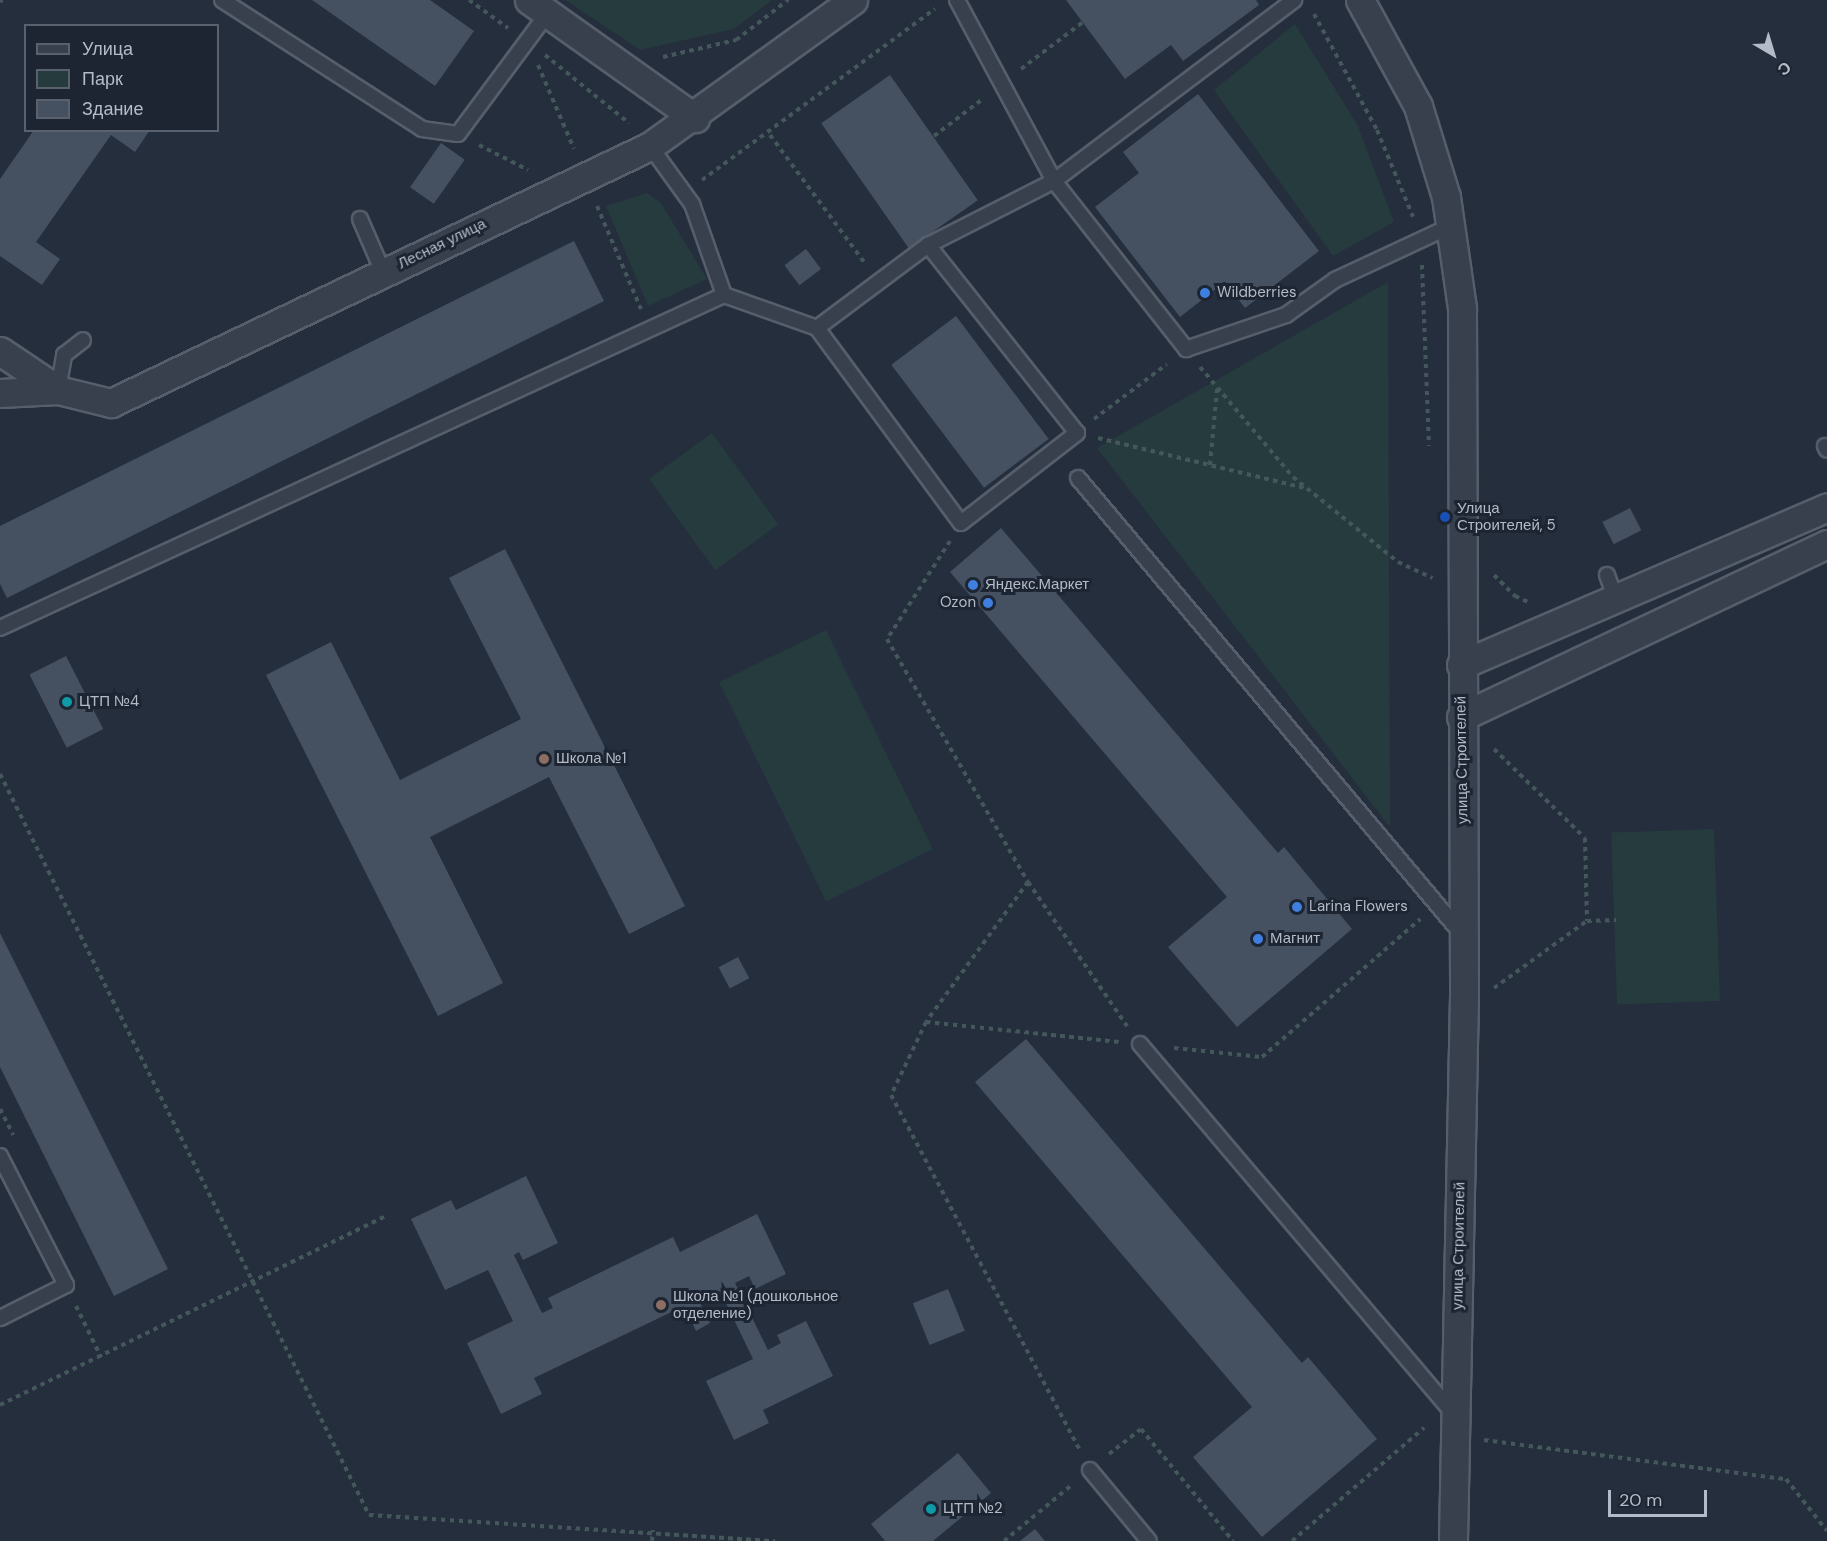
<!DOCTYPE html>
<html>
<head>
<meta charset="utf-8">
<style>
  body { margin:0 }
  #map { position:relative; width:1827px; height:1541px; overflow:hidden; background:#242e3d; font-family:"DM Sans",sans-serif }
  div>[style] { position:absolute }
  .green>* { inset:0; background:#263b3e; transform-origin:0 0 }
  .building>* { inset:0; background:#455061; transform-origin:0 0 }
  .path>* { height:4px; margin-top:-2px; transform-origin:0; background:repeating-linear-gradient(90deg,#44585b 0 4.5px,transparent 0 9px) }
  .roads { filter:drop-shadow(2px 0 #565e6b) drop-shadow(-2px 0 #565e6b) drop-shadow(0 2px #565e6b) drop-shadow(0 -2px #565e6b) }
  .lane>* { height:14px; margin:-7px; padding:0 7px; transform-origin:7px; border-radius:7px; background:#38404d }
  .street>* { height:27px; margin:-13.5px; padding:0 13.5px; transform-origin:13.5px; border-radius:13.5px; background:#38404d }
  .dots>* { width:16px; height:16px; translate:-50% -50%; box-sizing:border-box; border:3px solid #1d2532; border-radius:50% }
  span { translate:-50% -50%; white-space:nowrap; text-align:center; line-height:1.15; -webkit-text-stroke:6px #1d2532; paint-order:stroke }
  .street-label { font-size:15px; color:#b4bbc8 }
  .poi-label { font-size:15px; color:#b4bbc8 }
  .left { translate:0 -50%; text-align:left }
  .right { translate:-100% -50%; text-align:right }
  .legend { position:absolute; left:24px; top:24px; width:195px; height:108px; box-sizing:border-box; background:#1d2532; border:2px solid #59616e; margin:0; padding:8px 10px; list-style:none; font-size:18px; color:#b4bbc8 }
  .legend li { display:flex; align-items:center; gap:12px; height:30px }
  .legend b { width:30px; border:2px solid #59616e }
  .north { position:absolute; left:1743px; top:24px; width:60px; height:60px; -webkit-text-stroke:4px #1d2532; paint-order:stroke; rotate:142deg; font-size:16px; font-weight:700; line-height:24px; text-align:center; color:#b4bbc8 }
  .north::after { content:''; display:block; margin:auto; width:21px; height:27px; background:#b4bbc8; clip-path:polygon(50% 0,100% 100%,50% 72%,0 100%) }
  .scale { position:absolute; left:1608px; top:1490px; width:99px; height:27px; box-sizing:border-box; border:3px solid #b4bbc8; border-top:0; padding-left:8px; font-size:18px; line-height:21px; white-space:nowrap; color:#b4bbc8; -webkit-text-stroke:4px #1d2532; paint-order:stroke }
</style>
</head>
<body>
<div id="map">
  <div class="green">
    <div style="clip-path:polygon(565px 0,772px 0,734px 29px,640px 50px)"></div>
    <div style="clip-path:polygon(1295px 24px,1358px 126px,1394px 222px,1333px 256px,1214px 90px)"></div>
    <div style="clip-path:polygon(647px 193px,661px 203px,707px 279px,648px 306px,606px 206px)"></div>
    <div style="clip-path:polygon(1388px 282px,1390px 827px,1097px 448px)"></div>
    <div style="left:712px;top:433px;width:113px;height:78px;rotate:54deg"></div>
    <div style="left:826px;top:630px;width:244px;height:119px;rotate:64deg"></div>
    <div style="left:1714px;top:829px;width:172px;height:103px;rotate:88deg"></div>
  </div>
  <div class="building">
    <div style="clip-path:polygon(312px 0,430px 0,474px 31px,435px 86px)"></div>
    <div style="clip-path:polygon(1066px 0,1256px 0,1259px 5px,1183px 61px,1171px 45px,1125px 79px)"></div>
    <div style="left:890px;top:75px;width:153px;height:84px;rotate:55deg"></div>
    <div style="clip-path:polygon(1198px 94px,1319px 251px,1245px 308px,1225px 282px,1180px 317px,1095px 207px,1139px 173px,1123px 152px)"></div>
    <div style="clip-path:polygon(34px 130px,150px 130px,135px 152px,111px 135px,36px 242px,60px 259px,42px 285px,0 256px,0 179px)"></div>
    <div style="left:441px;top:143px;width:29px;height:54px;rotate:35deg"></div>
    <div style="clip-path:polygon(574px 241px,604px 301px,7px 598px,0 584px,0 526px)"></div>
    <div style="left:806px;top:249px;width:25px;height:27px;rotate:53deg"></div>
    <div style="left:956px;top:316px;width:154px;height:81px;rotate:53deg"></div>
    <div style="left:1630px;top:508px;width:25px;height:31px;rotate:63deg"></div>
    <div style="clip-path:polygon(1001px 528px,1278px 853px,1284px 847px,1352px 929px,1237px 1027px,1168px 947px,1227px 897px,950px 572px)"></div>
    <div style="clip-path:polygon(505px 549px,685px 906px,629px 934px,549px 777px,430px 837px,503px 983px,438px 1016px,266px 675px,331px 642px,400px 780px,521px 719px,449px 578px)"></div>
    <div style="left:66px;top:656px;width:82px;height:41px;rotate:63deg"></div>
    <div style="clip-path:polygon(0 933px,168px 1269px,114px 1296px,0 1067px)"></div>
    <div style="left:738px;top:957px;width:24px;height:22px;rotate:62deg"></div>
    <div style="clip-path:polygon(1026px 1039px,1302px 1363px,1308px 1357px,1377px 1439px,1262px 1537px,1193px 1457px,1252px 1407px,975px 1082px)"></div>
    <div style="clip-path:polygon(526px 1176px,558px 1243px,523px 1260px,519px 1252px,514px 1255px,542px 1313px,553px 1308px,548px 1298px,673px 1237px,680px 1252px,757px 1214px,786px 1274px,755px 1289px,749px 1276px,735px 1283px,768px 1350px,781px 1343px,777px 1335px,806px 1321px,833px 1376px,763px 1410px,769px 1423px,734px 1440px,706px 1381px,753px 1359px,720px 1291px,699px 1301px,710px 1323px,696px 1331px,684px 1306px,534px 1378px,542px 1394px,501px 1414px,467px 1343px,513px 1321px,488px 1270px,445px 1290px,411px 1219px,451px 1200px,456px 1210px)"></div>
    <div style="left:948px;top:1289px;width:45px;height:38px;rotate:68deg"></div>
    <div style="clip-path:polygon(958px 1453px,991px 1493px,933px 1541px,885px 1541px,871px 1524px)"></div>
    <div style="clip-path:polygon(1035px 1529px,1045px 1541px,1020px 1541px)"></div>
  </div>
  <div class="path">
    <div style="left:469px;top:0;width:48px;rotate:35.7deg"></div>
    <div style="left:0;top:2px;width:3px;rotate:-45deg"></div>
    <div style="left:1314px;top:14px;width:132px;rotate:61.5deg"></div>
    <div style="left:1377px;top:130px;width:94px;rotate:67.5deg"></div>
    <div style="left:545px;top:55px;width:108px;rotate:39deg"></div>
    <div style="left:663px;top:57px;width:75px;rotate:-13.1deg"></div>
    <div style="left:736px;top:40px;width:66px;rotate:-37.6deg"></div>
    <div style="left:538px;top:65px;width:91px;rotate:66.8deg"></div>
    <div style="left:1021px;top:69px;width:78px;rotate:-37.2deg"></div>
    <div style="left:770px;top:135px;width:158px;rotate:53.5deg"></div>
    <div style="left:934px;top:136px;width:63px;rotate:-37.2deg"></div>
    <div style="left:479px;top:145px;width:55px;rotate:27deg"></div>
    <div style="left:702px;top:180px;width:289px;rotate:-36.3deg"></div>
    <div style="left:597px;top:206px;width:112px;rotate:66.9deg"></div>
    <div style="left:1422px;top:265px;width:181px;rotate:87.8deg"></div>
    <div style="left:1200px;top:367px;width:144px;rotate:49.8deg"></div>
    <div style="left:1293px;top:477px;width:135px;rotate:39deg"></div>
    <div style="left:1398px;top:562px;width:38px;rotate:25deg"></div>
    <div style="left:1094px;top:419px;width:91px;rotate:-37deg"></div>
    <div style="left:1098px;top:438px;width:212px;rotate:13.6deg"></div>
    <div style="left:1210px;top:465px;width:76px;rotate:-84.7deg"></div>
    <div style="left:950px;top:541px;width:117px;rotate:122.7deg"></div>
    <div style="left:887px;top:639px;width:281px;rotate:59.9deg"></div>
    <div style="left:1028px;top:882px;width:175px;rotate:55.5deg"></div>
    <div style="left:1494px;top:575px;width:30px;rotate:45deg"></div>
    <div style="left:1515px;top:596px;width:17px;rotate:25deg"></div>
    <div style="left:1494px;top:749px;width:127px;rotate:44.4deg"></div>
    <div style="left:1585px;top:838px;width:83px;rotate:88.6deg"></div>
    <div style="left:0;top:774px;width:828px;rotate:63.53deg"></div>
    <div style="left:369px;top:1515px;width:407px;rotate:3.7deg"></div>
    <div style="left:1028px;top:882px;width:173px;rotate:126.1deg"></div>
    <div style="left:926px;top:1022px;width:81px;rotate:115.6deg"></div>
    <div style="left:891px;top:1095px;width:403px;rotate:62deg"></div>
    <div style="left:1494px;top:988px;width:115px;rotate:-35.8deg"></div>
    <div style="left:1587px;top:921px;width:29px;rotate:-2deg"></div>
    <div style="left:926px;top:1022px;width:194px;rotate:5.9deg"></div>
    <div style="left:1174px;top:1048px;width:88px;rotate:5.8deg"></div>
    <div style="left:1262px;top:1057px;width:210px;rotate:-41.1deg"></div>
    <div style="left:0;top:1109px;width:29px;rotate:63deg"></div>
    <div style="left:76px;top:1306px;width:57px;rotate:63.9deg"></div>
    <div style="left:0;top:1405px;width:431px;rotate:-26.1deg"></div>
    <div style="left:1484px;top:1440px;width:305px;rotate:7.4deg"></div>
    <div style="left:1786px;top:1479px;width:66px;rotate:51.7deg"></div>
    <div style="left:1109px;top:1454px;width:41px;rotate:-38deg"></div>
    <div style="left:1141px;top:1429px;width:145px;rotate:50.6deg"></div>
    <div style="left:652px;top:1541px;width:11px;rotate:-85deg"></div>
    <div style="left:1004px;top:1541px;width:89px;rotate:-39.6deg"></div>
    <div style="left:1292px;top:1541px;width:174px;rotate:-40.6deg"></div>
  </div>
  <div class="roads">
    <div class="lane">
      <div style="left:222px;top:0;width:238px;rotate:32.8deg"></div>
      <div style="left:422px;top:129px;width:36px;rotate:8deg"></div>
      <div style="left:458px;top:134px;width:151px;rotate:-53.4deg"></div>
      <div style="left:957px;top:0;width:205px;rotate:61.8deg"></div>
      <div style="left:1054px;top:181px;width:301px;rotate:-37deg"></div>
      <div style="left:650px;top:146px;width:72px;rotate:54.1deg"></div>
      <div style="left:692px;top:204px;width:96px;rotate:70.6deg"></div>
      <div style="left:724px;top:295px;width:99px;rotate:19.5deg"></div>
      <div style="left:817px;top:328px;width:242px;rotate:53.6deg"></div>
      <div style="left:961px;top:523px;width:147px;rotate:-37.8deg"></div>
      <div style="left:1077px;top:433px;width:240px;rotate:-128.4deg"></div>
      <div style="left:360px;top:219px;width:58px;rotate:66.5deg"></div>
      <div style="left:817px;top:328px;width:139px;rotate:-36.8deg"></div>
      <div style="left:928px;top:245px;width:141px;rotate:-26.9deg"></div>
      <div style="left:1054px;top:181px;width:214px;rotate:51.8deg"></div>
      <div style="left:1186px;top:349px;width:106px;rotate:-18.8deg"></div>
      <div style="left:1286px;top:315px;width:60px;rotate:-35.5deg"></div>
      <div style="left:1335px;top:280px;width:128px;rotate:-25deg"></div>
      <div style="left:58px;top:390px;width:36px;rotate:-80deg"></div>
      <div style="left:64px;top:355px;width:24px;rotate:-38deg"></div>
      <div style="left:1825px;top:446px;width:4px;rotate:63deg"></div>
      <div style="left:1078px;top:478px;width:595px;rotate:49.91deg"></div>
      <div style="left:1607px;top:575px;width:27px;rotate:70deg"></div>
      <div style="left:0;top:628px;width:797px;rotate:-24.7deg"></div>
      <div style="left:1140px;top:1044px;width:485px;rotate:49.7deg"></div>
      <div style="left:0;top:1156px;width:145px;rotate:62.9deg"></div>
      <div style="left:66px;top:1285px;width:74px;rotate:153.4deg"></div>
      <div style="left:1090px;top:1470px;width:92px;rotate:50.3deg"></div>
    </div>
    <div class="street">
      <div style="left:529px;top:0;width:204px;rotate:35.4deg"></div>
      <div style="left:1360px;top:0;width:121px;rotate:61.3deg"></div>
      <div style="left:1418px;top:106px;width:95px;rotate:72.9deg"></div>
      <div style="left:1446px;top:197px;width:112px;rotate:81.8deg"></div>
      <div style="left:1462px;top:308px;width:688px;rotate:89.83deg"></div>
      <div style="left:1464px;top:996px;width:545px;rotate:91.16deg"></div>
      <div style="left:0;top:351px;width:70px;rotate:33.9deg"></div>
      <div style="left:0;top:393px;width:58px;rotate:-3deg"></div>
      <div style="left:58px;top:390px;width:55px;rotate:13.8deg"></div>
      <div style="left:111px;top:403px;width:597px;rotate:-25.49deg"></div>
      <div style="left:650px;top:146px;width:250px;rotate:-35.7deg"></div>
      <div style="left:1461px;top:665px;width:399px;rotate:-23.3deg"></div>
      <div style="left:1461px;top:717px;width:405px;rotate:-25.3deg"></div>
    </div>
  </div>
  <div class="dots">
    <div style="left:1205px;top:293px;background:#3f7fe0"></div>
    <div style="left:1445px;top:517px;background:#1a4fb4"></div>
    <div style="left:973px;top:585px;background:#3f7fe0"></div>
    <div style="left:988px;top:603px;background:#3f7fe0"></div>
    <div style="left:67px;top:702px;background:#0f9aa8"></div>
    <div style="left:544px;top:759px;background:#8d6e63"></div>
    <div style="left:1297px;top:907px;background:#3f7fe0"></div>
    <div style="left:1258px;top:939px;background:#3f7fe0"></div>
    <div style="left:661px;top:1305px;background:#8d6e63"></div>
    <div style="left:931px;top:1509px;background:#0f9aa8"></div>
  </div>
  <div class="street-label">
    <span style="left:442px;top:244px;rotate:-26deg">Лесная улица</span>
    <span style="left:1462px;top:760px;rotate:-91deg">улица Строителей</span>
    <span style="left:1459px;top:1246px;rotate:-89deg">улица Строителей</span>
  </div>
  <div class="poi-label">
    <span class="left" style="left:1217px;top:293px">Wildberries</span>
    <span class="left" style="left:1457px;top:517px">Улица<br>Строителей, 5</span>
    <span class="left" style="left:985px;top:585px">Яндекс.Маркет</span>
    <span class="right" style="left:976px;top:603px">Ozon</span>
    <span class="left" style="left:79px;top:702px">ЦТП №4</span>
    <span class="left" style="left:556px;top:759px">Школа №1</span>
    <span class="left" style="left:1309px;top:907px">Larina Flowers</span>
    <span class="left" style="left:1270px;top:939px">Магнит</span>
    <span class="left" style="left:673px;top:1305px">Школа №1 (дошкольное<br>отделение)</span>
    <span class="left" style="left:943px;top:1509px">ЦТП №2</span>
  </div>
  <ul class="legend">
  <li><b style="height:8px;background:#38404d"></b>Улица</li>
  <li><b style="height:16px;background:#263b3e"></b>Парк</li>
  <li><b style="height:16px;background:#455061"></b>Здание</li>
  </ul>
  <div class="north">С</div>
  <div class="scale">20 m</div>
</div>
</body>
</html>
